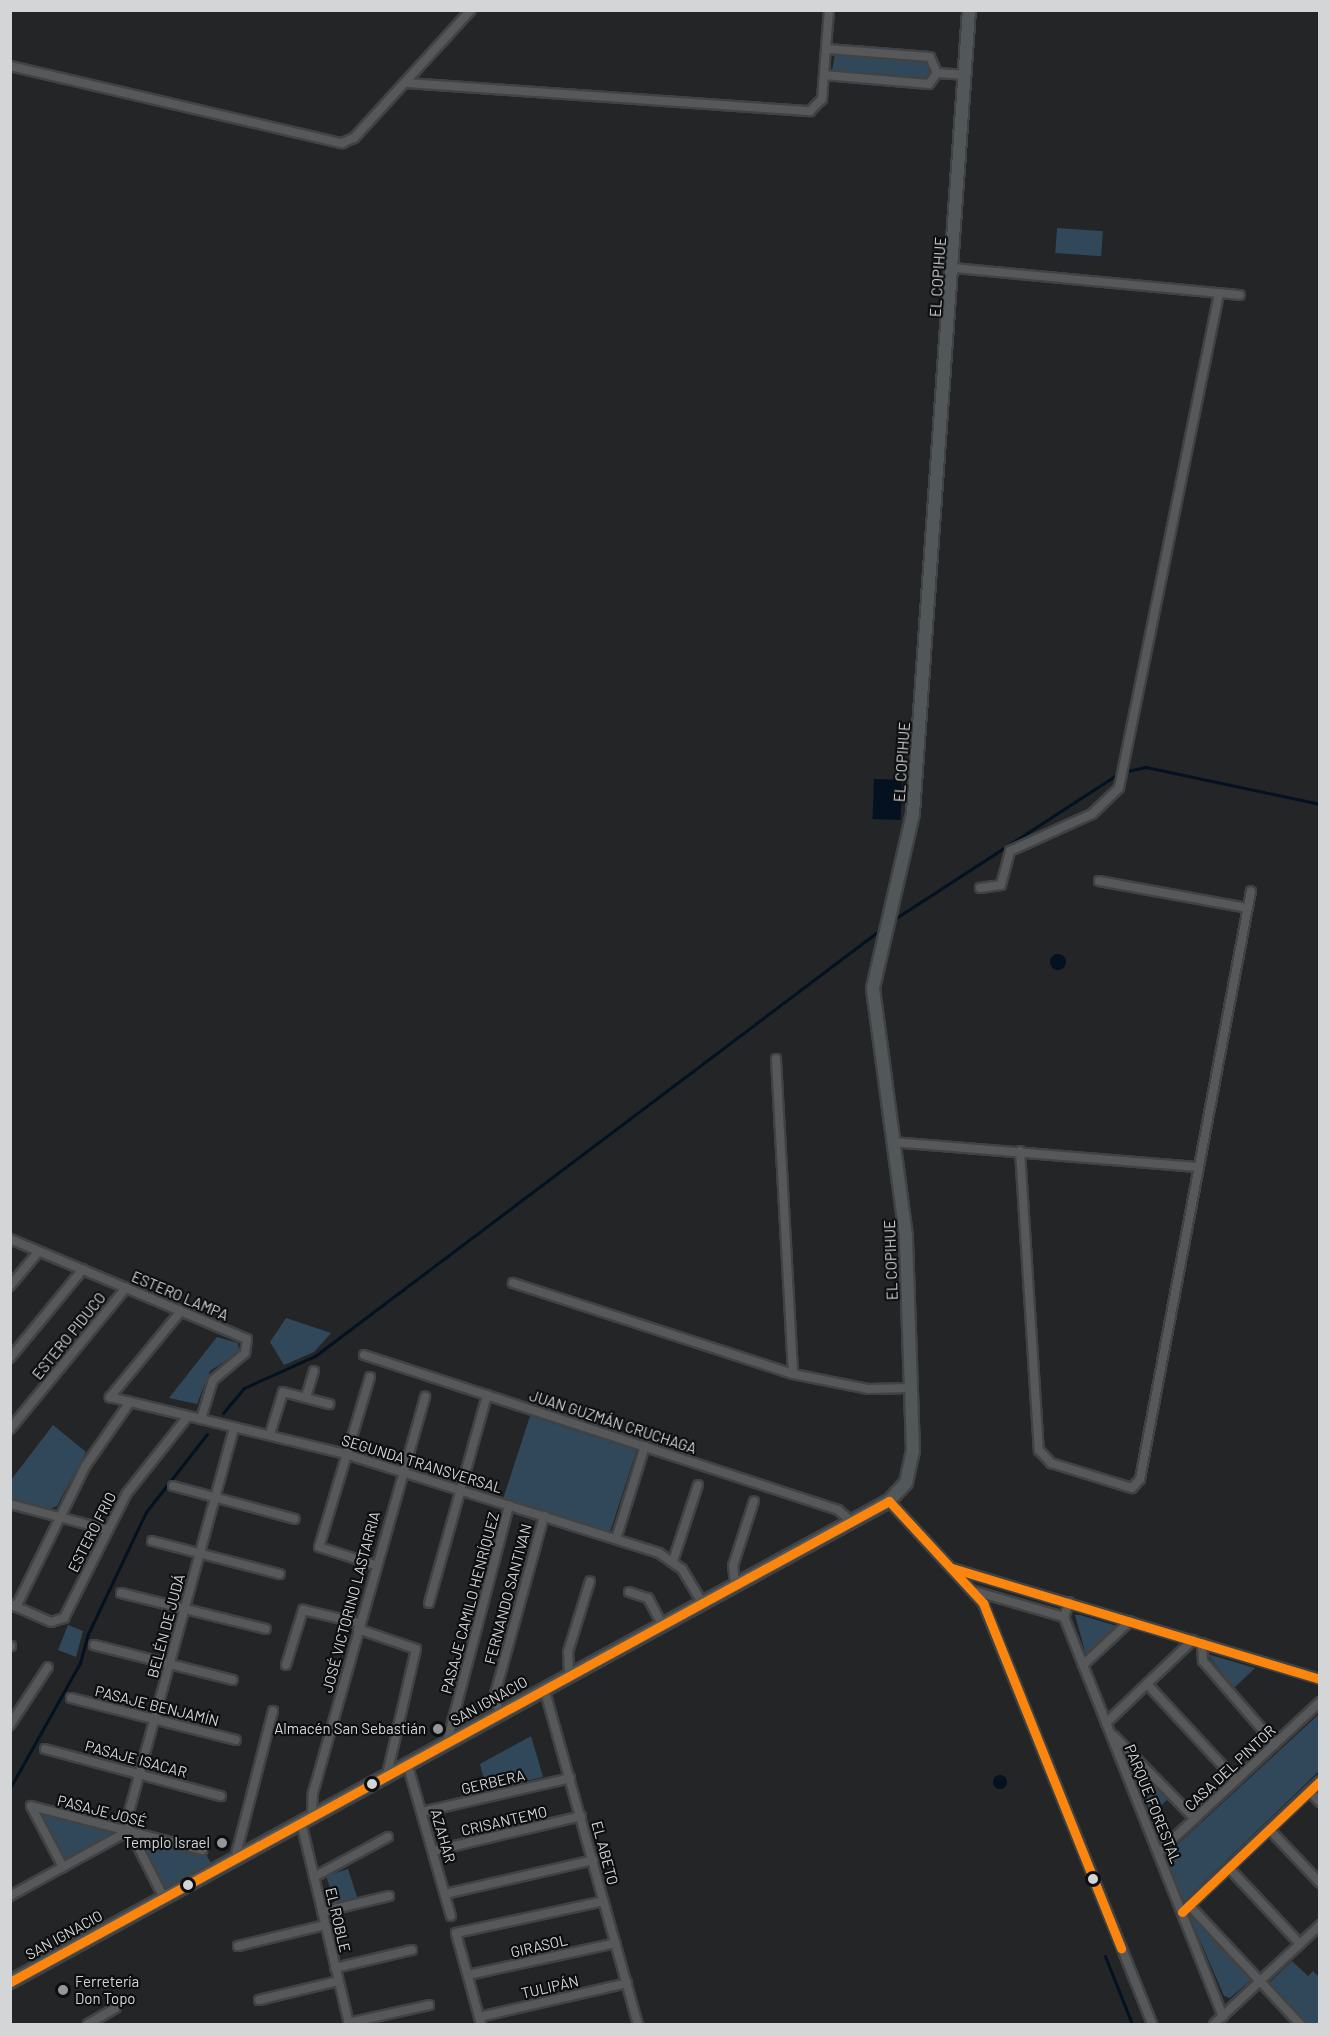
<!DOCTYPE html>
<html>
<head>
<meta charset="utf-8">
<style>
  body { margin:0 }
  #map { position:relative; width:1330px; height:2035px; overflow:hidden; background:#232526; font-family:Barlow,sans-serif }
  div>[style] { position:absolute }
  .green>* { inset:0; background:#31485b; transform-origin:0 0 }
  .water>* { inset:0; background:#031121; transform-origin:0 0 }
  .round { border-radius:50% }
  .stream>* { height:3px; margin:-1.5px; padding:0 1.5px; transform-origin:1.5px; border-radius:1.5px; background:#031121 }
  .roads { filter:drop-shadow(2px 0 #414243) drop-shadow(-2px 0 #414243) drop-shadow(0 2px #414243) drop-shadow(0 -2px #414243) }
  .minor>* { height:8px; margin:-4px; padding:0 4px; transform-origin:4px; border-radius:4px; background:#575859 }
  .secondary>* { height:12px; margin:-6px; padding:0 6px; transform-origin:6px; border-radius:6px; background:#525759 }
  .bus-1>* { height:9px; margin:-4.5px; padding:0 4.5px; transform-origin:4.5px; border-radius:4.5px; background:#fc850d }
  .dots>* { width:16px; height:16px; translate:-50% -50%; box-sizing:border-box; border:3px solid #0d0e0f; border-radius:50% }
  span { translate:-50% -50%; white-space:nowrap; text-align:center; line-height:1.15; -webkit-text-stroke:4.5px #0d0e0f; paint-order:stroke }
  .street-label { font-size:15px; color:#d4d5d7 }
  .poi-label { font-size:15px; color:#d4d5d7 }
  .right { translate:-100% -50%; text-align:right }
  .left { translate:0 -50%; text-align:left }
  .frame { position:absolute; inset:0; border:12px solid #d4d5d7; pointer-events:none }
</style>
</head>
<body>
<div id="map">
  <div class="green">
    <div style="clip-path:polygon(835px 53px,929px 62px,929px 78px,832px 71px)"></div>
    <div style="left:1057px;top:228px;width:46px;height:25px;rotate:4deg"></div>
    <div style="clip-path:polygon(286px 1318px,331px 1333px,314px 1352px,284px 1365px,270px 1342px)"></div>
    <div style="clip-path:polygon(217px 1337px,238px 1343px,239px 1352px,210px 1371px,197px 1404px,169px 1398px)"></div>
    <div style="left:530px;top:1416px;width:112px;height:86px;rotate:18deg"></div>
    <div style="clip-path:polygon(53px 1425px,86px 1452px,57px 1506px,50px 1509px,11px 1498px,11px 1480px)"></div>
    <div style="clip-path:polygon(1075px 1615px,1080px 1615px,1120px 1627px,1086px 1655px)"></div>
    <div style="clip-path:polygon(68px 1625px,83px 1631px,76px 1657px,58px 1650px)"></div>
    <div style="clip-path:polygon(1207px 1654px,1255px 1668px,1234px 1688px)"></div>
    <div style="clip-path:polygon(1319px 1714px,1319px 1771px,1184px 1901px,1164px 1857px)"></div>
    <div style="clip-path:polygon(531px 1736px,543px 1777px,487px 1790px,480px 1764px)"></div>
    <div style="clip-path:polygon(1137px 1762px,1169px 1798px,1151px 1815px,1138px 1776px,1126px 1764px)"></div>
    <div style="clip-path:polygon(39px 1811px,121px 1834px,66px 1863px)"></div>
    <div style="clip-path:polygon(139px 1838px,203px 1849px,212px 1865px,167px 1890px)"></div>
    <div style="left:348px;top:1869px;width:32px;height:23px;rotate:72deg"></div>
    <div style="clip-path:polygon(1194px 1914px,1251px 1980px,1230px 1998px,1224px 1996px,1190px 1917px)"></div>
    <div style="clip-path:polygon(1292px 1961px,1308px 1976px,1313px 1971px,1319px 1977px,1319px 2024px,1307px 2024px,1267px 1985px)"></div>
  </div>
  <div class="water">
    <div style="left:874px;top:779px;width:28px;height:40px;rotate:2deg"></div>
    <div class="round" style="left:1050px;top:954px;width:16px;height:16px"></div>
    <div class="round" style="left:993px;top:1775px;width:14px;height:14px"></div>
  </div>
  <div class="stream">
    <div style="left:893px;top:920px;width:270px;rotate:-33deg"></div>
    <div style="left:1119px;top:773px;width:28px;rotate:-13deg"></div>
    <div style="left:1146px;top:767px;width:178px;rotate:12deg"></div>
    <div style="left:223px;top:1413px;width:33px;rotate:-50deg"></div>
    <div style="left:244px;top:1388px;width:78px;rotate:-24.3deg"></div>
    <div style="left:315px;top:1356px;width:703px;rotate:-37.02deg"></div>
    <div style="left:10px;top:1788px;width:143px;rotate:-60.8deg"></div>
    <div style="left:80px;top:1663px;width:30px;rotate:-75deg"></div>
    <div style="left:88px;top:1634px;width:135px;rotate:-64.6deg"></div>
    <div style="left:146px;top:1512px;width:99px;rotate:-52deg"></div>
    <div style="left:1105px;top:1956px;width:73px;rotate:68.3deg"></div>
  </div>
  <div class="roads">
    <div class="minor">
      <div style="left:10px;top:66px;width:341px;rotate:13.1deg"></div>
      <div style="left:342px;top:143px;width:13px;rotate:-23deg"></div>
      <div style="left:354px;top:138px;width:173px;rotate:-47.6deg"></div>
      <div style="left:937px;top:73px;width:29px;rotate:4deg"></div>
      <div style="left:824px;top:75px;width:105px;rotate:4.9deg"></div>
      <div style="left:929px;top:84px;width:14px;rotate:-54deg"></div>
      <div style="left:937px;top:73px;width:17px;rotate:-114deg"></div>
      <div style="left:930px;top:57px;width:103px;rotate:-175.6deg"></div>
      <div style="left:407px;top:83px;width:404px;rotate:4deg"></div>
      <div style="left:810px;top:111px;width:17px;rotate:-45deg"></div>
      <div style="left:822px;top:99px;width:89px;rotate:-85.5deg"></div>
      <div style="left:954px;top:268px;width:287px;rotate:5.4deg"></div>
      <div style="left:1099px;top:881px;width:150px;rotate:10.3deg"></div>
      <div style="left:980px;top:888px;width:21px;rotate:-8deg"></div>
      <div style="left:1001px;top:885px;width:35px;rotate:-75deg"></div>
      <div style="left:1010px;top:851px;width:90px;rotate:-24.3deg"></div>
      <div style="left:1092px;top:814px;width:37px;rotate:-44deg"></div>
      <div style="left:1119px;top:788px;width:504px;rotate:-78.56deg"></div>
      <div style="left:776px;top:1059px;width:315px;rotate:86.9deg"></div>
      <div style="left:893px;top:1142px;width:307px;rotate:4.7deg"></div>
      <div style="left:1020px;top:1151px;width:300px;rotate:86.4deg"></div>
      <div style="left:1039px;top:1450px;width:18px;rotate:47deg"></div>
      <div style="left:1051px;top:1463px;width:85px;rotate:17.2deg"></div>
      <div style="left:1132px;top:1488px;width:12px;rotate:-48deg"></div>
      <div style="left:1140px;top:1479px;width:598px;rotate:-79.31deg"></div>
      <div style="left:10px;top:1239px;width:257px;rotate:22.9deg"></div>
      <div style="left:247px;top:1339px;width:14px;rotate:98deg"></div>
      <div style="left:245px;top:1353px;width:42px;rotate:139.8deg"></div>
      <div style="left:213px;top:1380px;width:41px;rotate:107.1deg"></div>
      <div style="left:513px;top:1283px;width:294px;rotate:18deg"></div>
      <div style="left:793px;top:1374px;width:76px;rotate:11.3deg"></div>
      <div style="left:868px;top:1389px;width:43px;rotate:-1.3deg"></div>
      <div style="left:10px;top:1286px;width:45px;rotate:-50.4deg"></div>
      <div style="left:181px;top:1311px;width:112px;rotate:129.5deg"></div>
      <div style="left:110px;top:1397px;width:242px;rotate:13.6deg"></div>
      <div style="left:345px;top:1454px;width:329px;rotate:17.5deg"></div>
      <div style="left:659px;top:1553px;width:28px;rotate:35deg"></div>
      <div style="left:682px;top:1569px;width:39px;rotate:59deg"></div>
      <div style="left:364px;top:1355px;width:499px;rotate:18.1deg"></div>
      <div style="left:838px;top:1510px;width:17px;rotate:40deg"></div>
      <div style="left:10px;top:1358px;width:115px;rotate:-50.6deg"></div>
      <div style="left:370px;top:1377px;width:177px;rotate:106.7deg"></div>
      <div style="left:319px;top:1547px;width:59px;rotate:17.8deg"></div>
      <div style="left:306px;top:1397px;width:27px;rotate:-73deg"></div>
      <div style="left:10px;top:1429px;width:183px;rotate:-50.6deg"></div>
      <div style="left:270px;top:1434px;width:44px;rotate:-72.8deg"></div>
      <div style="left:283px;top:1392px;width:48px;rotate:14.6deg"></div>
      <div style="left:173px;top:1486px;width:126px;rotate:15.1deg"></div>
      <div style="left:889px;top:1501px;width:139px;rotate:47.3deg"></div>
      <div style="left:983px;top:1603px;width:454px;rotate:68.1deg"></div>
      <div style="left:10px;top:1504px;width:101px;rotate:14.9deg"></div>
      <div style="left:616px;top:1539px;width:97px;rotate:-72.7deg"></div>
      <div style="left:152px;top:1541px;width:132px;rotate:14.5deg"></div>
      <div style="left:673px;top:1561px;width:80px;rotate:-71.8deg"></div>
      <div style="left:952px;top:1568px;width:384px;rotate:16.8deg"></div>
      <div style="left:735px;top:1584px;width:18px;rotate:-96deg"></div>
      <div style="left:733px;top:1566px;width:68px;rotate:-72.1deg"></div>
      <div style="left:974px;top:1591px;width:94px;rotate:16.1deg"></div>
      <div style="left:629px;top:1592px;width:20px;rotate:18deg"></div>
      <div style="left:648px;top:1598px;width:30px;rotate:62deg"></div>
      <div style="left:121px;top:1593px;width:149px;rotate:13.9deg"></div>
      <div style="left:1069px;top:1602px;width:16px;rotate:108deg"></div>
      <div style="left:1064px;top:1617px;width:430px;rotate:68.3deg"></div>
      <div style="left:429px;top:1603px;width:216px;rotate:-74.4deg"></div>
      <div style="left:10px;top:1604px;width:45px;rotate:23.7deg"></div>
      <div style="left:51px;top:1622px;width:14px;rotate:-17deg"></div>
      <div style="left:64px;top:1618px;width:140px;rotate:-63.3deg"></div>
      <div style="left:127px;top:1493px;width:98px;rotate:-51.6deg"></div>
      <div style="left:16px;top:1607px;width:158px;rotate:-63.8deg"></div>
      <div style="left:86px;top:1465px;width:77px;rotate:-55.1deg"></div>
      <div style="left:358px;top:1629px;width:61px;rotate:19deg"></div>
      <div style="left:416px;top:1649px;width:129px;rotate:103deg"></div>
      <div style="left:1202px;top:1643px;width:18px;rotate:87deg"></div>
      <div style="left:1203px;top:1661px;width:110px;rotate:49.1deg"></div>
      <div style="left:94px;top:1645px;width:143px;rotate:14.1deg"></div>
      <div style="left:10px;top:1646px;width:1px"></div>
      <div style="left:286px;top:1665px;width:58px;rotate:-72.8deg"></div>
      <div style="left:303px;top:1610px;width:57px;rotate:13.1deg"></div>
      <div style="left:1083px;top:1665px;width:64px;rotate:-43.1deg"></div>
      <div style="left:569px;top:1675px;width:23px;rotate:-92deg"></div>
      <div style="left:568px;top:1652px;width:74px;rotate:-72.8deg"></div>
      <div style="left:1147px;top:1684px;width:131px;rotate:47.2deg"></div>
      <div style="left:544px;top:1688px;width:349px;rotate:74.4deg"></div>
      <div style="left:71px;top:1698px;width:170px;rotate:14.3deg"></div>
      <div style="left:499px;top:1713px;width:19px;rotate:-102deg"></div>
      <div style="left:495px;top:1694px;width:185px;rotate:-74.6deg"></div>
      <div style="left:1106px;top:1723px;width:120px;rotate:-43.7deg"></div>
      <div style="left:10px;top:1725px;width:69px;rotate:-56.8deg"></div>
      <div style="left:1114px;top:1736px;width:116px;rotate:45.7deg"></div>
      <div style="left:447px;top:1742px;width:245px;rotate:-75.3deg"></div>
      <div style="left:45px;top:1749px;width:182px;rotate:15deg"></div>
      <div style="left:407px;top:1763px;width:159px;rotate:74deg"></div>
      <div style="left:1309px;top:1791px;width:16px;rotate:45deg"></div>
      <div style="left:31px;top:1806px;width:177px;rotate:14.4deg"></div>
      <div style="left:31px;top:1806px;width:69px;rotate:62.3deg"></div>
      <div style="left:422px;top:1812px;width:152px;rotate:-12.9deg"></div>
      <div style="left:312px;top:1816px;width:23px;rotate:-88deg"></div>
      <div style="left:313px;top:1793px;width:412px;rotate:-74.2deg"></div>
      <div style="left:301px;top:1822px;width:208px;rotate:76.6deg"></div>
      <div style="left:1269px;top:1829px;width:74px;rotate:46.6deg"></div>
      <div style="left:433px;top:1851px;width:152px;rotate:-13.3deg"></div>
      <div style="left:1158px;top:1853px;width:221px;rotate:-43deg"></div>
      <div style="left:235px;top:1858px;width:152px;rotate:-75.5deg"></div>
      <div style="left:1229px;top:1868px;width:104px;rotate:46.9deg"></div>
      <div style="left:314px;top:1877px;width:84px;rotate:-28.4deg"></div>
      <div style="left:445px;top:1894px;width:152px;rotate:-12.9deg"></div>
      <div style="left:10px;top:1896px;width:135px;rotate:-28.8deg"></div>
      <div style="left:164px;top:1898px;width:84px;rotate:-116.9deg"></div>
      <div style="left:126px;top:1823px;width:410px;rotate:-74.7deg"></div>
      <div style="left:1189px;top:1905px;width:163px;rotate:47deg"></div>
      <div style="left:322px;top:1912px;width:69px;rotate:-13.4deg"></div>
      <div style="left:1182px;top:1912px;width:190px;rotate:-43.5deg"></div>
      <div style="left:238px;top:1946px;width:89px;rotate:-13.6deg"></div>
      <div style="left:335px;top:1968px;width:79px;rotate:-13.2deg"></div>
      <div style="left:468px;top:1975px;width:151px;rotate:-12.2deg"></div>
      <div style="left:259px;top:2000px;width:81px;rotate:-13.5deg"></div>
      <div style="left:479px;top:2017px;width:152px;rotate:-12.9deg"></div>
      <div style="left:348px;top:2023px;width:83px;rotate:-12.5deg"></div>
      <div style="left:88px;top:2024px;width:32px;rotate:-30deg"></div>
      <div style="left:481px;top:2024px;width:94px;rotate:-105.4deg"></div>
      <div style="left:456px;top:1933px;width:151px;rotate:-12.2deg"></div>
      <div style="left:1214px;top:2024px;width:145px;rotate:-43deg"></div>
    </div>
    <div class="secondary">
      <div style="left:10px;top:1982px;width:1002px;rotate:-28.69deg"></div>
      <div style="left:889px;top:1501px;width:25px;rotate:-47deg"></div>
      <div style="left:906px;top:1483px;width:33px;rotate:-78deg"></div>
      <div style="left:913px;top:1451px;width:215px;rotate:-91.9deg"></div>
      <div style="left:906px;top:1236px;width:250px;rotate:-97.6deg"></div>
      <div style="left:873px;top:988px;width:180px;rotate:-77.1deg"></div>
      <div style="left:913px;top:813px;width:805px;rotate:-86.01deg"></div>
    </div>
  </div>
  <div class="bus-1">
    <div style="left:889px;top:1501px;width:139px;rotate:47.3deg"></div>
    <div style="left:983px;top:1603px;width:372px;rotate:68.2deg"></div>
    <div style="left:952px;top:1568px;width:384px;rotate:16.8deg"></div>
    <div style="left:1182px;top:1912px;width:190px;rotate:-43.5deg"></div>
    <div style="left:10px;top:1982px;width:1002px;rotate:-28.69deg"></div>
  </div>
  <div class="dots">
    <div style="left:438px;top:1729px;background:#969799"></div>
    <div style="left:372px;top:1784px;background:#d4d5d7"></div>
    <div style="left:222px;top:1843px;background:#969799"></div>
    <div style="left:1093px;top:1879px;background:#d4d5d7"></div>
    <div style="left:188px;top:1885px;background:#d4d5d7"></div>
    <div style="left:63px;top:1990px;background:#969799"></div>
  </div>
  <div class="street-label">
    <span style="left:938px;top:277px;rotate:-86deg">EL COPIHUE</span>
    <span style="left:902px;top:762px;rotate:-86deg">EL COPIHUE</span>
    <span style="left:891px;top:1260px;rotate:-92deg">EL COPIHUE</span>
    <span style="left:180px;top:1296px;rotate:23deg">ESTERO LAMPA</span>
    <span style="left:69px;top:1336px;rotate:-51deg">ESTERO PIDUCO</span>
    <span style="left:613px;top:1422px;rotate:18deg">JUAN GUZMÁN CRUCHAGA</span>
    <span style="left:422px;top:1464px;rotate:17deg">SEGUNDA TRANSVERSAL</span>
    <span style="left:92px;top:1532px;rotate:-63deg">ESTERO FRIO</span>
    <span style="left:508px;top:1594px;rotate:-75deg">FERNANDO SANTIVAN</span>
    <span style="left:351px;top:1602px;rotate:-75deg">JOSÉ VICTORINO LASTARRIA</span>
    <span style="left:470px;top:1603px;rotate:-75deg">PASAJE CAMILO HENRÍQUEZ</span>
    <span style="left:166px;top:1626px;rotate:-75deg">BELÉN DE JUDÁ</span>
    <span style="left:489px;top:1701px;rotate:-29deg">SAN IGNACIO</span>
    <span style="left:157px;top:1706px;rotate:14deg">PASAJE BENJAMÍN</span>
    <span style="left:136px;top:1759px;rotate:15deg">PASAJE ISACAR</span>
    <span style="left:1230px;top:1768px;rotate:-43deg">CASA DEL PINTOR</span>
    <span style="left:493px;top:1782px;rotate:-13deg">GERBERA</span>
    <span style="left:1153px;top:1804px;rotate:68deg">PARQUE FORESTAL</span>
    <span style="left:102px;top:1811px;rotate:14deg">PASAJE JOSÉ</span>
    <span style="left:504px;top:1821px;rotate:-13deg">CRISANTEMO</span>
    <span style="left:443px;top:1836px;rotate:74deg">AZAHAR</span>
    <span style="left:605px;top:1853px;rotate:75deg">EL ABETO</span>
    <span style="left:338px;top:1920px;rotate:77deg">EL ROBLE</span>
    <span style="left:64px;top:1935px;rotate:-29deg">SAN IGNACIO</span>
    <span style="left:539px;top:1946px;rotate:-13deg">GIRASOL</span>
    <span style="left:550px;top:1987px;rotate:-13deg">TULIPÁN</span>
  </div>
  <div class="poi-label">
    <span class="right" style="left:426px;top:1729px">Almacén San Sebastián</span>
    <span class="right" style="left:210px;top:1843px">Templo Israel</span>
    <span class="left" style="left:75px;top:1990px">Ferretería<br>Don Topo</span>
  </div>
  <div class="frame"></div>
</div>
</body>
</html>
